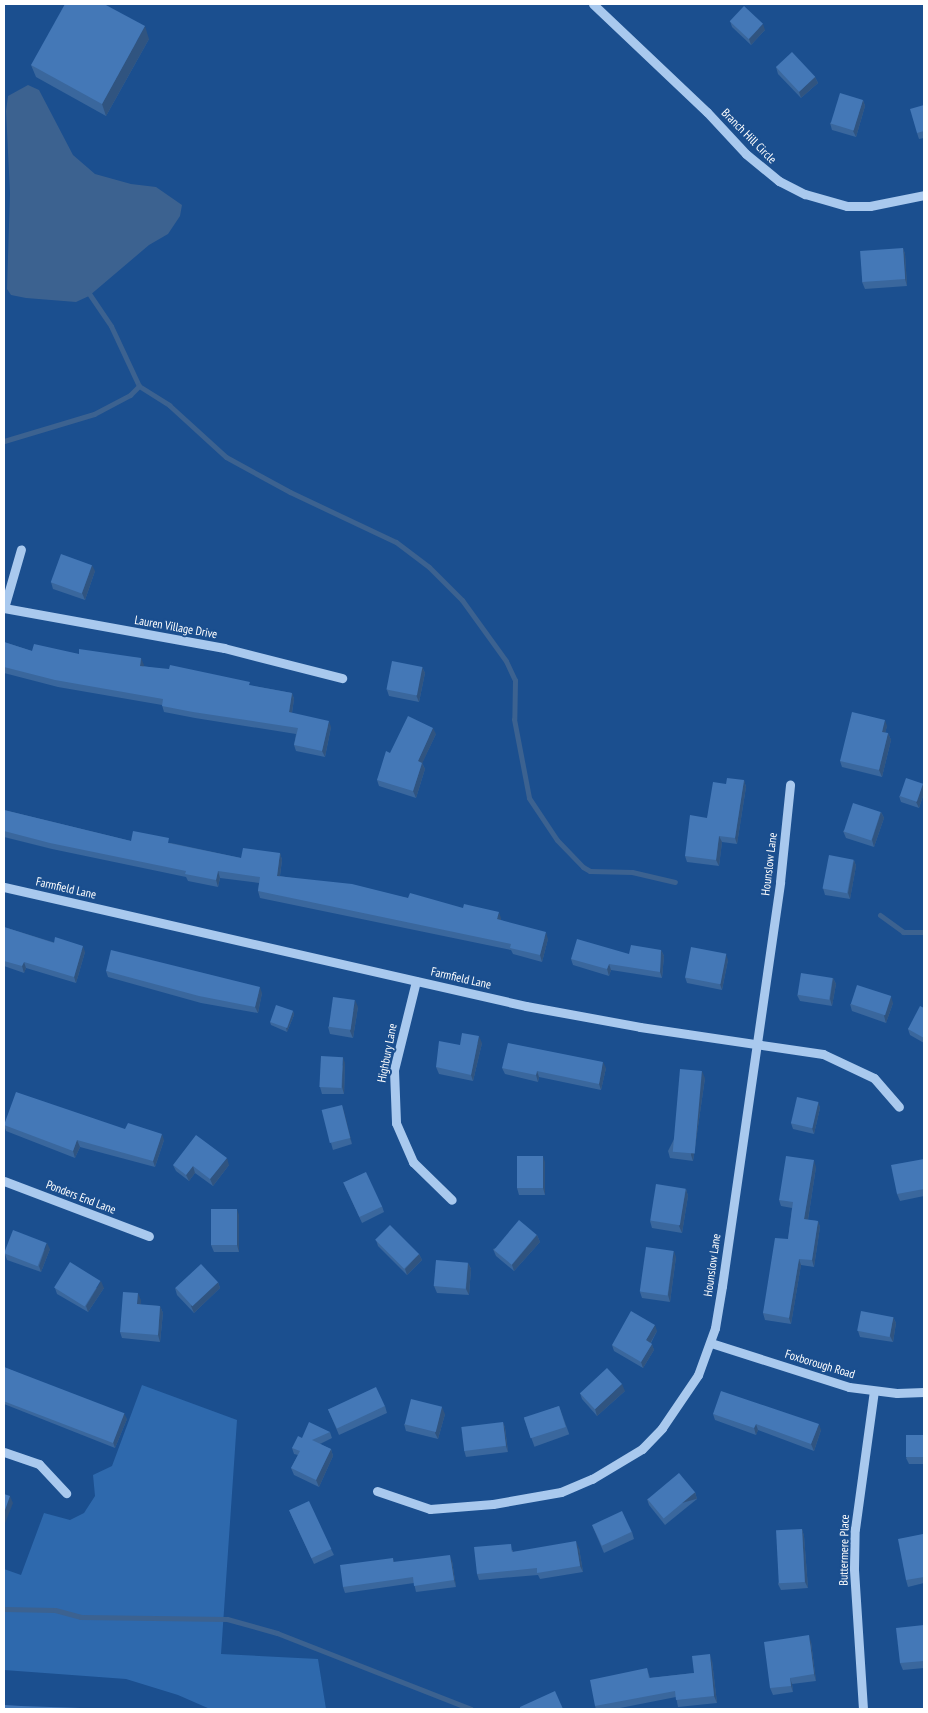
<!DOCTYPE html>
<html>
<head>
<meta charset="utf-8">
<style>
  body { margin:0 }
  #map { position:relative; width:928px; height:1713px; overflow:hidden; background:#1b4f8f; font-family:"PT Sans Narrow",sans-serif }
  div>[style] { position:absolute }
  .green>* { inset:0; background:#2e69ad }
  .water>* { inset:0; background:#3c6290 }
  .stream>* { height:5px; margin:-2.5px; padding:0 2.5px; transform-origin:2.5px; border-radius:2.5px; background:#3c6290 }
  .minor>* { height:9px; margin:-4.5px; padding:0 4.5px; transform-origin:4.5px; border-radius:4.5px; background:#a9c9ee }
  .wall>* { inset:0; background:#3a679d; transform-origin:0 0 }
  .shaded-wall>* { inset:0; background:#305480; transform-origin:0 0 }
  .building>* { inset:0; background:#4478b7; transform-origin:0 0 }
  span { translate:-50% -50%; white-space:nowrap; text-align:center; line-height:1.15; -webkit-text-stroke:4px #1b4f8f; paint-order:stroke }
  .street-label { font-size:12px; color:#fff }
  .frame { position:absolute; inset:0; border:5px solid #fff; pointer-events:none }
</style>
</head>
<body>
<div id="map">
  <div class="green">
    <div style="clip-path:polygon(142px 1385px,237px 1420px,221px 1654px,318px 1659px,326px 1709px,210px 1709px,178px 1695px,126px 1679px,4px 1670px,4px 1569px,21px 1575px,44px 1513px,70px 1520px,84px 1513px,95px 1496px,93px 1475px,112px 1466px)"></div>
  </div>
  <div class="water">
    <div style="clip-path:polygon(28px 85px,39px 90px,73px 155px,95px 174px,131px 184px,156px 187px,182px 205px,180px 216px,168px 234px,149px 245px,89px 296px,76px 302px,26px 298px,11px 295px,7px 289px,10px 193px,6px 111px,8px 96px)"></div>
  </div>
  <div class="stream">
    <div style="left:88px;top:292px;width:41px;rotate:55.9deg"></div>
    <div style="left:111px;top:326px;width:66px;rotate:65deg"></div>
    <div style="left:139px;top:386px;width:36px;rotate:32deg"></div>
    <div style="left:169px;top:405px;width:77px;rotate:42.4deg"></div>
    <div style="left:226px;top:457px;width:73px;rotate:28.7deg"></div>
    <div style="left:290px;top:492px;width:117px;rotate:25.3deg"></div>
    <div style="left:396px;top:542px;width:41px;rotate:37.1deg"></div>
    <div style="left:429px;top:567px;width:47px;rotate:45deg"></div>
    <div style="left:462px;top:600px;width:75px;rotate:54.2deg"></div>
    <div style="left:506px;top:661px;width:21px;rotate:65deg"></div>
    <div style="left:515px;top:680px;width:39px;rotate:91deg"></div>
    <div style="left:514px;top:719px;width:80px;rotate:79.2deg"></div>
    <div style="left:529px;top:798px;width:50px;rotate:56.3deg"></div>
    <div style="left:557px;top:840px;width:37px;rotate:46deg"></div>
    <div style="left:583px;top:867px;width:8px;rotate:30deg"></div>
    <div style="left:590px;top:871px;width:42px;rotate:1.4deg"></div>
    <div style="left:632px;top:872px;width:44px;rotate:13.1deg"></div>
    <div style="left:4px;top:441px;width:94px;rotate:-16.7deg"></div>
    <div style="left:94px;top:414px;width:41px;rotate:-27.8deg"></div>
    <div style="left:130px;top:395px;width:13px;rotate:-45deg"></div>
    <div style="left:880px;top:915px;width:29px;rotate:36deg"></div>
    <div style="left:903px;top:932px;width:21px"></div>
    <div style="left:4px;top:1609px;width:51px;rotate:1.1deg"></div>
    <div style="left:55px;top:1610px;width:27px;rotate:15deg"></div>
    <div style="left:81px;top:1617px;width:146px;rotate:0.8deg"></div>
    <div style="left:227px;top:1619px;width:52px;rotate:15.6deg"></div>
    <div style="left:277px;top:1633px;width:208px;rotate:21.4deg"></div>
  </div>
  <div class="minor">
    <div style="left:593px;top:4px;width:157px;rotate:43.5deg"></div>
    <div style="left:707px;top:112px;width:57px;rotate:47.1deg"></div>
    <div style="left:746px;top:154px;width:43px;rotate:39.3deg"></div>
    <div style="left:779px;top:181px;width:29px;rotate:27deg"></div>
    <div style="left:805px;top:194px;width:44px;rotate:15.9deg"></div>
    <div style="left:847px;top:206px;width:23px"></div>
    <div style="left:870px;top:206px;width:55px;rotate:-11.5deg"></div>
    <div style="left:4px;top:608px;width:224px;rotate:10.3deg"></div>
    <div style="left:224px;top:648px;width:122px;rotate:14.3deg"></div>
    <div style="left:4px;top:608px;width:61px;rotate:-73.9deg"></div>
    <div style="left:4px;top:887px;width:535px;rotate:12.84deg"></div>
    <div style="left:526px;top:1006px;width:116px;rotate:10.4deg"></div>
    <div style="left:640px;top:1027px;width:185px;rotate:8.4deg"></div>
    <div style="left:823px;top:1054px;width:56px;rotate:25.2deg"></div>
    <div style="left:874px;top:1078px;width:38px;rotate:49deg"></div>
    <div style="left:416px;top:981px;width:92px;rotate:103.9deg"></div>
    <div style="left:394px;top:1070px;width:53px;rotate:87.8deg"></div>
    <div style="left:396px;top:1123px;width:43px;rotate:66.4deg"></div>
    <div style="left:413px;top:1162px;width:54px;rotate:44.3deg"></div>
    <div style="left:4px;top:1181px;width:155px;rotate:20.8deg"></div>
    <div style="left:711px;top:1343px;width:145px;rotate:17.7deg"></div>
    <div style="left:849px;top:1387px;width:48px;rotate:7.1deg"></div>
    <div style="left:897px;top:1393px;width:27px;rotate:-2deg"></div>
    <div style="left:4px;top:1452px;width:37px;rotate:19deg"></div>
    <div style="left:39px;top:1464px;width:40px;rotate:47deg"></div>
    <div style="left:377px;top:1491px;width:56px;rotate:18.8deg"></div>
    <div style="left:430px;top:1509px;width:63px;rotate:-4.5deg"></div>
    <div style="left:493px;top:1504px;width:69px;rotate:-10deg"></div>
    <div style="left:561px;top:1492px;width:34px;rotate:-23deg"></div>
    <div style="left:592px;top:1479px;width:58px;rotate:-31deg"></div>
    <div style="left:642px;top:1449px;width:29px;rotate:-46deg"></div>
    <div style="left:662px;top:1428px;width:64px;rotate:-55.8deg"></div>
    <div style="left:698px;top:1375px;width:50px;rotate:-70.1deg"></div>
    <div style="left:715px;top:1328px;width:43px;rotate:-80.5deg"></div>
    <div style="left:722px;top:1286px;width:408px;rotate:-81.8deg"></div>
    <div style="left:780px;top:882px;width:98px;rotate:-84.1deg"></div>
    <div style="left:863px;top:1709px;width:141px;rotate:-93.7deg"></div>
    <div style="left:854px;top:1568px;width:39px;rotate:-89deg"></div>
    <div style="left:855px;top:1529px;width:139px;rotate:-82.2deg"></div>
  </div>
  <div class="wall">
    <div style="clip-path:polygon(730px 21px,765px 30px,751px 45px,732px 27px)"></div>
    <div style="clip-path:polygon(149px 39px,106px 116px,36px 77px,31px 65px)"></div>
    <div style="clip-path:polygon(776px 67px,815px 77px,818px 83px,801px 98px,778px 74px)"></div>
    <div style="clip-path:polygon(863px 100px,865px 106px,856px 137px,832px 130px,830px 123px)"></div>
    <div style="clip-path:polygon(924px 105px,924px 138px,919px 139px,917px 133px)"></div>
    <div style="clip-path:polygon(903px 248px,905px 254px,907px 286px,865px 289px,862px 282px)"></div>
    <div style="clip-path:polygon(95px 571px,85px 600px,53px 589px,51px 582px)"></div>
    <div style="clip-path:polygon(4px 642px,32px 651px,141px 658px,143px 666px,292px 693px,294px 699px,292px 713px,331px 727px,325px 757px,296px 751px,294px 745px,296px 734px,195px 718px,164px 712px,162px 705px,58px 687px,4px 673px)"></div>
    <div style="clip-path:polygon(422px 667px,425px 673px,419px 702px,389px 696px,387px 690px)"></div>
    <div style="clip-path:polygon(887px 726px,885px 733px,888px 733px,891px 740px,882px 777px,842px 767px,840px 761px)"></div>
    <div style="clip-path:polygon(436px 734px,422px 763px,425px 769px,416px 798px,379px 786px,377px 780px,390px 753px)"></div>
    <div style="clip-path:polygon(744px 780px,746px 787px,737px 844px,722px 842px,719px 866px,687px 862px,685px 856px,726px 784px)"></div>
    <div style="clip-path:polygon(924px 788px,924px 793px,919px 808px,901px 802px,899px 796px)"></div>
    <div style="clip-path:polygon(4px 810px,131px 841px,171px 843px,241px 858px,280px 853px,282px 860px,280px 876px,408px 898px,501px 918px,501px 920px,548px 939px,542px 962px,513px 954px,511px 950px,260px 898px,258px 891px,259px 883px,220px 878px,218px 887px,188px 881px,186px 877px,52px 849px,4px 837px)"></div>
    <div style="clip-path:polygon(881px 812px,884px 818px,874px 847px,846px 838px,843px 831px)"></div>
    <div style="clip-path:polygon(854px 860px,856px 866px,850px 899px,825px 895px,823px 888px)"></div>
    <div style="clip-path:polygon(4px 927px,85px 952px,76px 983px,26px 968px,24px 973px,4px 966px)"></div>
    <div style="clip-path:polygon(661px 950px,664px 956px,662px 978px,611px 970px,609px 976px,573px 965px,571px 959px,629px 954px)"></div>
    <div style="clip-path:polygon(728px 960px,722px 990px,687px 983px,685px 977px)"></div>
    <div style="clip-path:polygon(106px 971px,262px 993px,258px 1013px,201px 1003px,108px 977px)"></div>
    <div style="clip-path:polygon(833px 978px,836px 984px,832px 1006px,800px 1001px,797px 995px)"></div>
    <div style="clip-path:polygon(893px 1003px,886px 1023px,852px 1011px,850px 1004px)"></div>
    <div style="clip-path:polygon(358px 1007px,353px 1038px,330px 1034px,328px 1027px)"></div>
    <div style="clip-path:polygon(924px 1008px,924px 1043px,910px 1035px,908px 1029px)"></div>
    <div style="clip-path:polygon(293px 1011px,294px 1015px,287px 1032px,271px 1025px,270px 1022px)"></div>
    <div style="clip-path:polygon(482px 1043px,473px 1081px,439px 1074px,436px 1067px,460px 1045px)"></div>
    <div style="clip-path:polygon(345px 1063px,344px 1094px,322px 1094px,320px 1087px)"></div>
    <div style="clip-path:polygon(502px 1068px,606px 1068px,601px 1090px,539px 1077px,538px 1082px,505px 1074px)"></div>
    <div style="clip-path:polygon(705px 1078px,693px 1161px,670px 1158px,668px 1151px)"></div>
    <div style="clip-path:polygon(818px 1102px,820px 1108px,814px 1134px,793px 1129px,791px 1123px)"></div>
    <div style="clip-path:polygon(342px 1105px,352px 1144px,333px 1150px,331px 1143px)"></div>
    <div style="clip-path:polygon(4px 1125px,125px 1129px,164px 1140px,155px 1167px,80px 1147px,75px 1158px,6px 1131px)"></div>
    <div style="clip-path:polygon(924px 1159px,924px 1196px,900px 1201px,897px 1194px)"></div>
    <div style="clip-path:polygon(545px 1162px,545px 1195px,519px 1195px,517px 1188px)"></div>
    <div style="clip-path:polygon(173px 1165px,229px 1165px,213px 1186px,195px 1173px,189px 1181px,176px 1171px)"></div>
    <div style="clip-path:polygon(816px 1167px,808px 1220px,818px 1221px,820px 1227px,814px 1267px,801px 1265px,791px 1324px,765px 1320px,763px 1313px,788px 1239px,792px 1208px,781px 1206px,779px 1200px)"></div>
    <div style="clip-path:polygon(343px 1182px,382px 1206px,384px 1212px,362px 1223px)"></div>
    <div style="clip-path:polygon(686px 1189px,688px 1196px,682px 1233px,652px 1228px,650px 1221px)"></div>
    <div style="clip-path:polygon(239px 1215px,239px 1252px,214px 1252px,211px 1245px)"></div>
    <div style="clip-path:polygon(537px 1235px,540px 1242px,514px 1271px,496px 1256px,493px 1249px)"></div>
    <div style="clip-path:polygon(376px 1240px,419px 1254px,422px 1260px,407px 1275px,378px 1246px)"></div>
    <div style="clip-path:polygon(50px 1249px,41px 1272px,7px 1260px,5px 1254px)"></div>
    <div style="clip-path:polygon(676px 1257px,670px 1302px,642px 1298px,640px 1292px)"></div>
    <div style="clip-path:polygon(468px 1263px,471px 1269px,469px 1295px,437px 1293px,434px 1286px)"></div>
    <div style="clip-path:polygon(218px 1282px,220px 1288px,194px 1313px,177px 1295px,175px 1288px)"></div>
    <div style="clip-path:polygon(55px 1288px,104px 1288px,88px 1312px,57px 1294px)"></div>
    <div style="clip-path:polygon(141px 1300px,140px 1305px,160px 1306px,163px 1313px,160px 1342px,122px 1338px,120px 1332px)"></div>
    <div style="clip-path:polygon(893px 1317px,896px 1323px,893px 1342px,860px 1337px,858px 1331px)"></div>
    <div style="clip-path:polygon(657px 1331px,651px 1343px,654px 1350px,643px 1368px,614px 1351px,612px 1345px)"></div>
    <div style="clip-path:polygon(4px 1367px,127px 1419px,115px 1448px,4px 1404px)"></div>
    <div style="clip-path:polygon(625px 1391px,597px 1416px,582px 1399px,580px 1393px)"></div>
    <div style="clip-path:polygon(385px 1406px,387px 1413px,339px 1435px,328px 1409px)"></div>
    <div style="left:559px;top:1406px;width:30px;height:37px;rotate:70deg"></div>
    <div style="clip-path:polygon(445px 1414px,438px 1439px,406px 1431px,404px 1424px)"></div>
    <div style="clip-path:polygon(713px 1414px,821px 1430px,814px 1451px,758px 1430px,756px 1435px,715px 1420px)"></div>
    <div style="clip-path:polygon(503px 1422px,505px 1428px,508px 1452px,466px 1457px,464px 1450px)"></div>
    <div style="clip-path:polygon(330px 1432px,332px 1438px,320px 1444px,331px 1449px,333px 1456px,319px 1487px,294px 1475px,291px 1468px,298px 1455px,294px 1454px,292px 1448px,302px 1438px)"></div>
    <div style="clip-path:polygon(924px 1435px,924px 1464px,909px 1464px,906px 1458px)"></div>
    <div style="clip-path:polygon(695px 1492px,697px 1499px,665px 1525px,649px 1505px,647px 1499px)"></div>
    <div style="clip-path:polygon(289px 1510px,331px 1549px,334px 1555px,314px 1564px)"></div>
    <div style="clip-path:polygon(592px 1525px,632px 1532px,634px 1539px,604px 1553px)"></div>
    <div style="clip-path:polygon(802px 1529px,804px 1536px,808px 1588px,781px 1590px,778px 1584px)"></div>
    <div style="clip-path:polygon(924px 1536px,924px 1583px,908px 1587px,906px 1580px)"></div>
    <div style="clip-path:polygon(579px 1548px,583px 1572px,540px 1579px,538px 1575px,479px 1580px,477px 1574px,513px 1550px,513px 1552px)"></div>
    <div style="clip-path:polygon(393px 1558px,394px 1562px,452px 1561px,456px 1587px,416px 1592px,414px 1583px,345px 1593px,343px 1587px)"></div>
    <div style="clip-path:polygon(924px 1625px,924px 1668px,903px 1670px,900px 1663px)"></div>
    <div style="clip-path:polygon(811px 1642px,816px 1681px,792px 1684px,793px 1692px,773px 1695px,770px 1688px)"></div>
    <div style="clip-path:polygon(712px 1661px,717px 1703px,678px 1707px,676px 1697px,615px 1709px,596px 1709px,595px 1706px,647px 1668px,650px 1678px,694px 1673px)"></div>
  </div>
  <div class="shaded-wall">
    <div style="clip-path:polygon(763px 24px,765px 30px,751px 45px,749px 39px)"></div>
    <div style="clip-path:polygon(145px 26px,149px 39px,106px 116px,102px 104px)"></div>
    <div style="clip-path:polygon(815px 77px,818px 83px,801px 98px,799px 92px)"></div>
    <div style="clip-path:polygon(863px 100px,865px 106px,856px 137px,853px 131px)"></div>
    <div style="clip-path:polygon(903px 248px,905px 254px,907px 286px,905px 279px)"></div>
    <div style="clip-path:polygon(92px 565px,95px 571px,85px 600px,82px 593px)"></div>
    <div style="clip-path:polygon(141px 658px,144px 665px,142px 672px,140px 666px)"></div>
    <div style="clip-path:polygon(422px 667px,425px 673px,419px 702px,416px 695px)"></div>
    <div style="clip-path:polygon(292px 693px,294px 699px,291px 719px,289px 712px)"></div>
    <div style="clip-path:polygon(885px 720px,887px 726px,884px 738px,882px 732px)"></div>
    <div style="clip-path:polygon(329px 721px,331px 727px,325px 757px,322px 751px)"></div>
    <div style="clip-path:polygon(433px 728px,436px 734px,420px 768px,418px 761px)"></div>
    <div style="clip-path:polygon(888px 733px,891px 740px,882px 777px,879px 770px)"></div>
    <div style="clip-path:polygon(422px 763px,425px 769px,416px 798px,413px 791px)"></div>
    <div style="clip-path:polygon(744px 780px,746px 787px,737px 844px,735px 838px)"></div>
    <div style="clip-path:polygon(923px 784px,924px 788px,924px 793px,919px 808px,916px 802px)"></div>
    <div style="clip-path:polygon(881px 812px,884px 818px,874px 847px,872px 840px)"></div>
    <div style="clip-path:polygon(719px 836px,722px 842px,719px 866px,716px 860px)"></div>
    <div style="clip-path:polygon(280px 853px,282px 860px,279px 882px,277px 876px)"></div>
    <div style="clip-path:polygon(854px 860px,856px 866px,850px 899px,848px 893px)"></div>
    <div style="clip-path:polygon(218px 871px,220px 878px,218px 887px,216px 880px)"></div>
    <div style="clip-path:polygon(499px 912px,501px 918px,500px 926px,497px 919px)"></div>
    <div style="clip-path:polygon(546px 932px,548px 939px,542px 962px,540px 955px)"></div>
    <div style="clip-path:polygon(83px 946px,85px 952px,76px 983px,74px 977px)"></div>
    <div style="clip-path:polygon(661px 950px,664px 956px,662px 978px,660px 972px)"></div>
    <div style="clip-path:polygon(726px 954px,728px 960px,722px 990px,720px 984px)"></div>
    <div style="clip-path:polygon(24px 962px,26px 968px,24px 973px,22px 966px)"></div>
    <div style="clip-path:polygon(609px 964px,611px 970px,609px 976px,607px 969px)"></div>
    <div style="clip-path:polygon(833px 978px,836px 984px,832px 1006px,830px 999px)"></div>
    <div style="clip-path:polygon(260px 987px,262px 993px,258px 1013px,255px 1007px)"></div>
    <div style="clip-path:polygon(891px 996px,893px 1003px,886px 1023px,884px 1016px)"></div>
    <div style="clip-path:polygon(355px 1000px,358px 1007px,353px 1038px,350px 1031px)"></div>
    <div style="clip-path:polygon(293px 1011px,294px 1015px,287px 1032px,286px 1028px)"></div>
    <div style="clip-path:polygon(479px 1036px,482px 1043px,473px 1081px,471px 1075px)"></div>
    <div style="clip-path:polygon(343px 1057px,345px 1063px,344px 1094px,342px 1087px)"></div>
    <div style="clip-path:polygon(603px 1062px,606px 1068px,601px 1090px,599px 1084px)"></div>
    <div style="clip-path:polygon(537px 1071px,539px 1077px,538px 1082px,536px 1075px)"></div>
    <div style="clip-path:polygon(702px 1071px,705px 1078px,693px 1161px,691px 1155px)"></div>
    <div style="clip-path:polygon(818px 1102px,820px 1108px,814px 1134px,812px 1128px)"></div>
    <div style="clip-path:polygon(342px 1105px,344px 1111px,352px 1144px,350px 1138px)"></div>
    <div style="clip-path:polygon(162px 1134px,164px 1140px,155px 1167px,153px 1161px)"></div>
    <div style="clip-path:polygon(77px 1140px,80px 1147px,75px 1158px,73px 1151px)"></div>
    <div style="clip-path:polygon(543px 1156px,545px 1162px,545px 1195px,543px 1188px)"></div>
    <div style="clip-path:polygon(227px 1158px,229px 1165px,213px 1186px,210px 1179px)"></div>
    <div style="clip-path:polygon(814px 1160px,816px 1167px,807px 1226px,804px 1219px)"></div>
    <div style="clip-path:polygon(193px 1166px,195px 1173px,189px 1181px,186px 1175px)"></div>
    <div style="clip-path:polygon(686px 1189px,688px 1196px,682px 1233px,679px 1226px)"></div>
    <div style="clip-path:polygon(237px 1209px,239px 1215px,239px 1252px,237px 1245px)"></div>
    <div style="clip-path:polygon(818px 1221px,820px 1227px,814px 1267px,812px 1260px)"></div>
    <div style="clip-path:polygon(537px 1235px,540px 1242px,514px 1271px,512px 1265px)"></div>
    <div style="clip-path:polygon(47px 1243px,50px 1249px,41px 1272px,39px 1266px)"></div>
    <div style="clip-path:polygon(674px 1251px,676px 1257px,670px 1302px,668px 1295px)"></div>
    <div style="clip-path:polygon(419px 1254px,422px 1260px,407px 1275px,405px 1269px)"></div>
    <div style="clip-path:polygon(799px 1259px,801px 1265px,791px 1324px,789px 1318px)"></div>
    <div style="clip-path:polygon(468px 1263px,471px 1269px,469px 1295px,466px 1289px)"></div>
    <div style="clip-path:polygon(101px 1281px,104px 1288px,88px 1312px,86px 1306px)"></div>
    <div style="clip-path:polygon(218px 1282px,220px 1288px,194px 1313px,191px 1306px)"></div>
    <div style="clip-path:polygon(138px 1293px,141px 1300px,140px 1311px,137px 1304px)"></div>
    <div style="clip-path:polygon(160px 1306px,163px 1313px,160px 1342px,158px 1335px)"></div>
    <div style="clip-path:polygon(893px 1317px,896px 1323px,893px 1342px,890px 1336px)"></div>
    <div style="clip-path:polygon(655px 1325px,657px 1331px,648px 1347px,646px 1340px)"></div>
    <div style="clip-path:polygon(652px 1344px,654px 1350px,643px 1368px,641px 1362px)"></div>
    <div style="clip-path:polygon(622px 1384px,625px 1391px,597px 1416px,595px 1409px)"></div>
    <div style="clip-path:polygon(442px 1407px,445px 1414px,438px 1439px,435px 1433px)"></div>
    <div style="clip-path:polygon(124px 1413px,127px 1419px,115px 1448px,113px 1442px)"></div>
    <div style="clip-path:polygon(503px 1422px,505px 1428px,508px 1452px,506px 1446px)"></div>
    <div style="clip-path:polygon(756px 1424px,758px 1430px,756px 1435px,754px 1428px)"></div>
    <div style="clip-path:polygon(819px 1424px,821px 1430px,814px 1451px,811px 1444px)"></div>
    <div style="clip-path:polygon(331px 1449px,333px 1456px,319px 1487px,316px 1480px)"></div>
    <div style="left:695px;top:1492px;width:7px;height:41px;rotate:74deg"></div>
    <div style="clip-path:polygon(10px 1496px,13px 1503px,4px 1526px,4px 1513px)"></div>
    <div style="clip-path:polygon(802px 1529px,804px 1536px,808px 1588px,805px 1582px)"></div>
    <div style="clip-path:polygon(576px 1541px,579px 1548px,583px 1572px,580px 1566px)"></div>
    <div style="clip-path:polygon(450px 1555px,452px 1561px,456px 1587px,454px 1580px)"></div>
    <div style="clip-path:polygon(809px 1635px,811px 1642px,816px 1681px,814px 1674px)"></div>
    <div style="clip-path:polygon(710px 1654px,712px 1661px,717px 1703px,714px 1696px)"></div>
    <div style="clip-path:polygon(790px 1678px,792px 1684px,793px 1692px,791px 1686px)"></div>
  </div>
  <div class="building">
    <div style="clip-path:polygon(65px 4px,104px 4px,145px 26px,102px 104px,31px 65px)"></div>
    <div style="left:744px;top:6px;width:26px;height:21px;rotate:43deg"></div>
    <div style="left:792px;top:52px;width:34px;height:22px;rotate:47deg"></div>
    <div style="left:840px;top:93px;width:24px;height:32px;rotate:17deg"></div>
    <div style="clip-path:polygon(924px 105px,924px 131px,917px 133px,910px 109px)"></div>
    <div style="left:903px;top:248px;width:31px;height:43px;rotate:86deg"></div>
    <div style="left:61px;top:554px;width:33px;height:30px;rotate:20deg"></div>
    <div style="clip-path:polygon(4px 642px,32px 651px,34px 644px,79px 654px,79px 649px,141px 658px,140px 666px,169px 669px,170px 665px,250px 682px,249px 685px,292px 693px,289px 712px,329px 721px,322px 751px,294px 745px,298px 728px,193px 712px,162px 706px,163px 699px,55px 680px,4px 667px)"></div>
    <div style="left:392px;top:661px;width:31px;height:29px;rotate:11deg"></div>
    <div style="clip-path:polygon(852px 712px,885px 720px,882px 732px,888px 733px,879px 770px,840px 761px)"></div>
    <div style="clip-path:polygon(408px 716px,433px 728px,418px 761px,422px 763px,413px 791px,377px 780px,386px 751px,390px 753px)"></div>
    <div style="clip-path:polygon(727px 778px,744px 780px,735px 838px,719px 836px,716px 860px,685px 856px,690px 815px,707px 818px,713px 782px,726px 784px)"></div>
    <div style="left:906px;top:778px;width:18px;height:19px;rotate:19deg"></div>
    <div style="left:853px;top:803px;width:29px;height:30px;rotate:18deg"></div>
    <div style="clip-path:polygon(4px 810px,131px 841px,133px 831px,169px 838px,168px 843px,241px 858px,243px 848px,280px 853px,277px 876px,352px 884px,408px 898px,410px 893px,463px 908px,464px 904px,499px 912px,497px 919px,546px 932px,540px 955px,510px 948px,511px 944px,258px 891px,260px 877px,218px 871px,216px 880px,185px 874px,186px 871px,50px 843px,4px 831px)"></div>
    <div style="left:829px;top:855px;width:25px;height:34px;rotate:11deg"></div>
    <div style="clip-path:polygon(4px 927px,54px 943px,55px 937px,83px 946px,74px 977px,24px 962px,22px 966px,4px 961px)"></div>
    <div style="clip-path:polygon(577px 939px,629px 954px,631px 945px,661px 950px,660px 972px,609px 964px,607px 969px,571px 959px)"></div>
    <div style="left:691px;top:947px;width:36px;height:31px;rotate:11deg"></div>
    <div style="clip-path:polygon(111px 950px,260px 987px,255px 1007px,199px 996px,106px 971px)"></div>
    <div style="left:801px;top:973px;width:32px;height:22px;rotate:9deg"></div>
    <div style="left:857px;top:985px;width:36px;height:20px;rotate:18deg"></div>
    <div style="left:333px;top:997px;width:22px;height:30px;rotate:8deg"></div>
    <div style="left:276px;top:1005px;width:18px;height:18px;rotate:19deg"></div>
    <div style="clip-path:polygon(920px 1006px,924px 1008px,924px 1038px,908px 1029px)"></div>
    <div style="clip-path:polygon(462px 1033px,479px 1036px,471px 1075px,436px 1067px,439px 1041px,460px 1045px)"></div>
    <div style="clip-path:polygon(508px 1043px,603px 1062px,599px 1084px,537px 1071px,536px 1075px,502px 1068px)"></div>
    <div style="left:321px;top:1056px;width:22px;height:31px;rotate:3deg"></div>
    <div style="left:680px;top:1069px;width:22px;height:83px;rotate:5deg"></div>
    <div style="clip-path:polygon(16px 1092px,125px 1129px,128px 1123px,162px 1134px,153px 1161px,77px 1140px,73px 1151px,4px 1125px)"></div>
    <div style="left:797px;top:1097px;width:22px;height:27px;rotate:13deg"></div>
    <div style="left:342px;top:1105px;width:34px;height:21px;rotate:76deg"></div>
    <div style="clip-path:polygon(196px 1135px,227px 1158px,210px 1179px,193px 1166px,186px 1175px,173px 1165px)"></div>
    <div style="left:517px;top:1156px;width:26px;height:32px"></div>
    <div style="clip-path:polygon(786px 1156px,814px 1160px,804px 1219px,818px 1221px,812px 1260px,799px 1259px,789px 1318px,763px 1313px,775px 1238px,788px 1239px,793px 1202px,779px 1200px)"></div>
    <div style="clip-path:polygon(924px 1159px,924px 1189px,897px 1194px,891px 1165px)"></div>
    <div style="left:366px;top:1172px;width:38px;height:25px;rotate:65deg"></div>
    <div style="left:656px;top:1184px;width:30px;height:37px;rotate:9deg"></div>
    <div style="left:211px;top:1209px;width:26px;height:36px"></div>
    <div style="left:519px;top:1220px;width:23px;height:39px;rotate:40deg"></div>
    <div style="left:390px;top:1225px;width:41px;height:21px;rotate:45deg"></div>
    <div style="left:13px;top:1230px;width:36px;height:25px;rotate:21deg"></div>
    <div style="left:646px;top:1247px;width:28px;height:45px;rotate:8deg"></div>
    <div style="left:436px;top:1260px;width:32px;height:26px;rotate:5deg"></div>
    <div style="left:70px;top:1262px;width:36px;height:30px;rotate:32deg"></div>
    <div style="left:201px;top:1264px;width:25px;height:35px;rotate:47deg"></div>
    <div style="clip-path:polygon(123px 1292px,138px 1293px,137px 1304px,160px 1306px,158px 1335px,120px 1332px)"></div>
    <div style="clip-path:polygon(631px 1311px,655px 1325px,646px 1340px,652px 1344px,641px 1362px,612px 1345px)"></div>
    <div style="left:861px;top:1311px;width:33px;height:20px;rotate:11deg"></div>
    <div style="left:4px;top:1367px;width:129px;height:32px;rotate:21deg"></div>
    <div style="left:607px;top:1368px;width:22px;height:37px;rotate:47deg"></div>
    <div style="left:376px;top:1387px;width:21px;height:53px;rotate:65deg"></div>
    <div style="clip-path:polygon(721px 1391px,819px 1424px,811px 1444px,756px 1424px,754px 1428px,713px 1414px)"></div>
    <div style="left:411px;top:1399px;width:32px;height:26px;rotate:14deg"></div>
    <div style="left:559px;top:1406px;width:22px;height:37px;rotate:72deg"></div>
    <div style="clip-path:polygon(309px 1422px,330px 1432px,312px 1440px,331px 1449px,316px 1480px,291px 1468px,300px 1451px,292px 1448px,298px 1436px,302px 1438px)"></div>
    <div style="left:503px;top:1422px;width:24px;height:42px;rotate:83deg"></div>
    <div style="left:924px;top:1435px;width:22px;height:18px;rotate:90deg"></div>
    <div style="left:679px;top:1473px;width:25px;height:41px;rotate:50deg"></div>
    <div style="clip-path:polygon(4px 1494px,10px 1496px,4px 1513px)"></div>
    <div style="left:309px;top:1501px;width:53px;height:22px;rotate:65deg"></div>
    <div style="left:622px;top:1511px;width:23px;height:33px;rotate:65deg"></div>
    <div style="left:802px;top:1529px;width:53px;height:26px;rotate:87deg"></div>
    <div style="clip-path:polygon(923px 1534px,924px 1538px,924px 1577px,906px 1580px,898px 1539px)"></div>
    <div style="clip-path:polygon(576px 1541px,580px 1566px,537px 1573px,537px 1568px,477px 1574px,474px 1547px,511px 1544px,512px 1552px)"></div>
    <div style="clip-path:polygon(450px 1555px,454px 1580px,414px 1586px,413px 1577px,343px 1587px,340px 1565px,393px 1558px,393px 1562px)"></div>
    <div style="clip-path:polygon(924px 1625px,924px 1661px,900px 1663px,896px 1628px)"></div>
    <div style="clip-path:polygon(809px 1635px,814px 1674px,790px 1678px,791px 1686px,770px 1688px,764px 1642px)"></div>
    <div style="clip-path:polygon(710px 1654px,714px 1696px,676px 1700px,675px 1691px,595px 1706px,590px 1680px,647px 1668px,649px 1678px,694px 1673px,692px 1656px)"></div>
    <div style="clip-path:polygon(555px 1691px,563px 1709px,520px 1709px,520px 1707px)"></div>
    <div style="clip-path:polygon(4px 1705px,21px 1706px,110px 1709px,4px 1709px)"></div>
  </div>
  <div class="street-label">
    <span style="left:749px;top:136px;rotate:45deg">Branch Hill Circle</span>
    <span style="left:176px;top:627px;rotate:10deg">Lauren Village Drive</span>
    <span style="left:769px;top:864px;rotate:-83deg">Hounslow Lane</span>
    <span style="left:66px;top:888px;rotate:13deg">Farmfield Lane</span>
    <span style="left:461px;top:978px;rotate:13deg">Farmfield Lane</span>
    <span style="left:387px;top:1053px;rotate:-79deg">Highbury Lane</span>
    <span style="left:81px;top:1197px;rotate:21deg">Ponders End Lane</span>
    <span style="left:712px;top:1265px;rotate:-82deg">Hounslow Lane</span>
    <span style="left:820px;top:1364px;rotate:17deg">Foxborough Road</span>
    <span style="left:844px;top:1550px;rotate:-89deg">Buttermere Place</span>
  </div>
  <div class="frame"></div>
</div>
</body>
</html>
